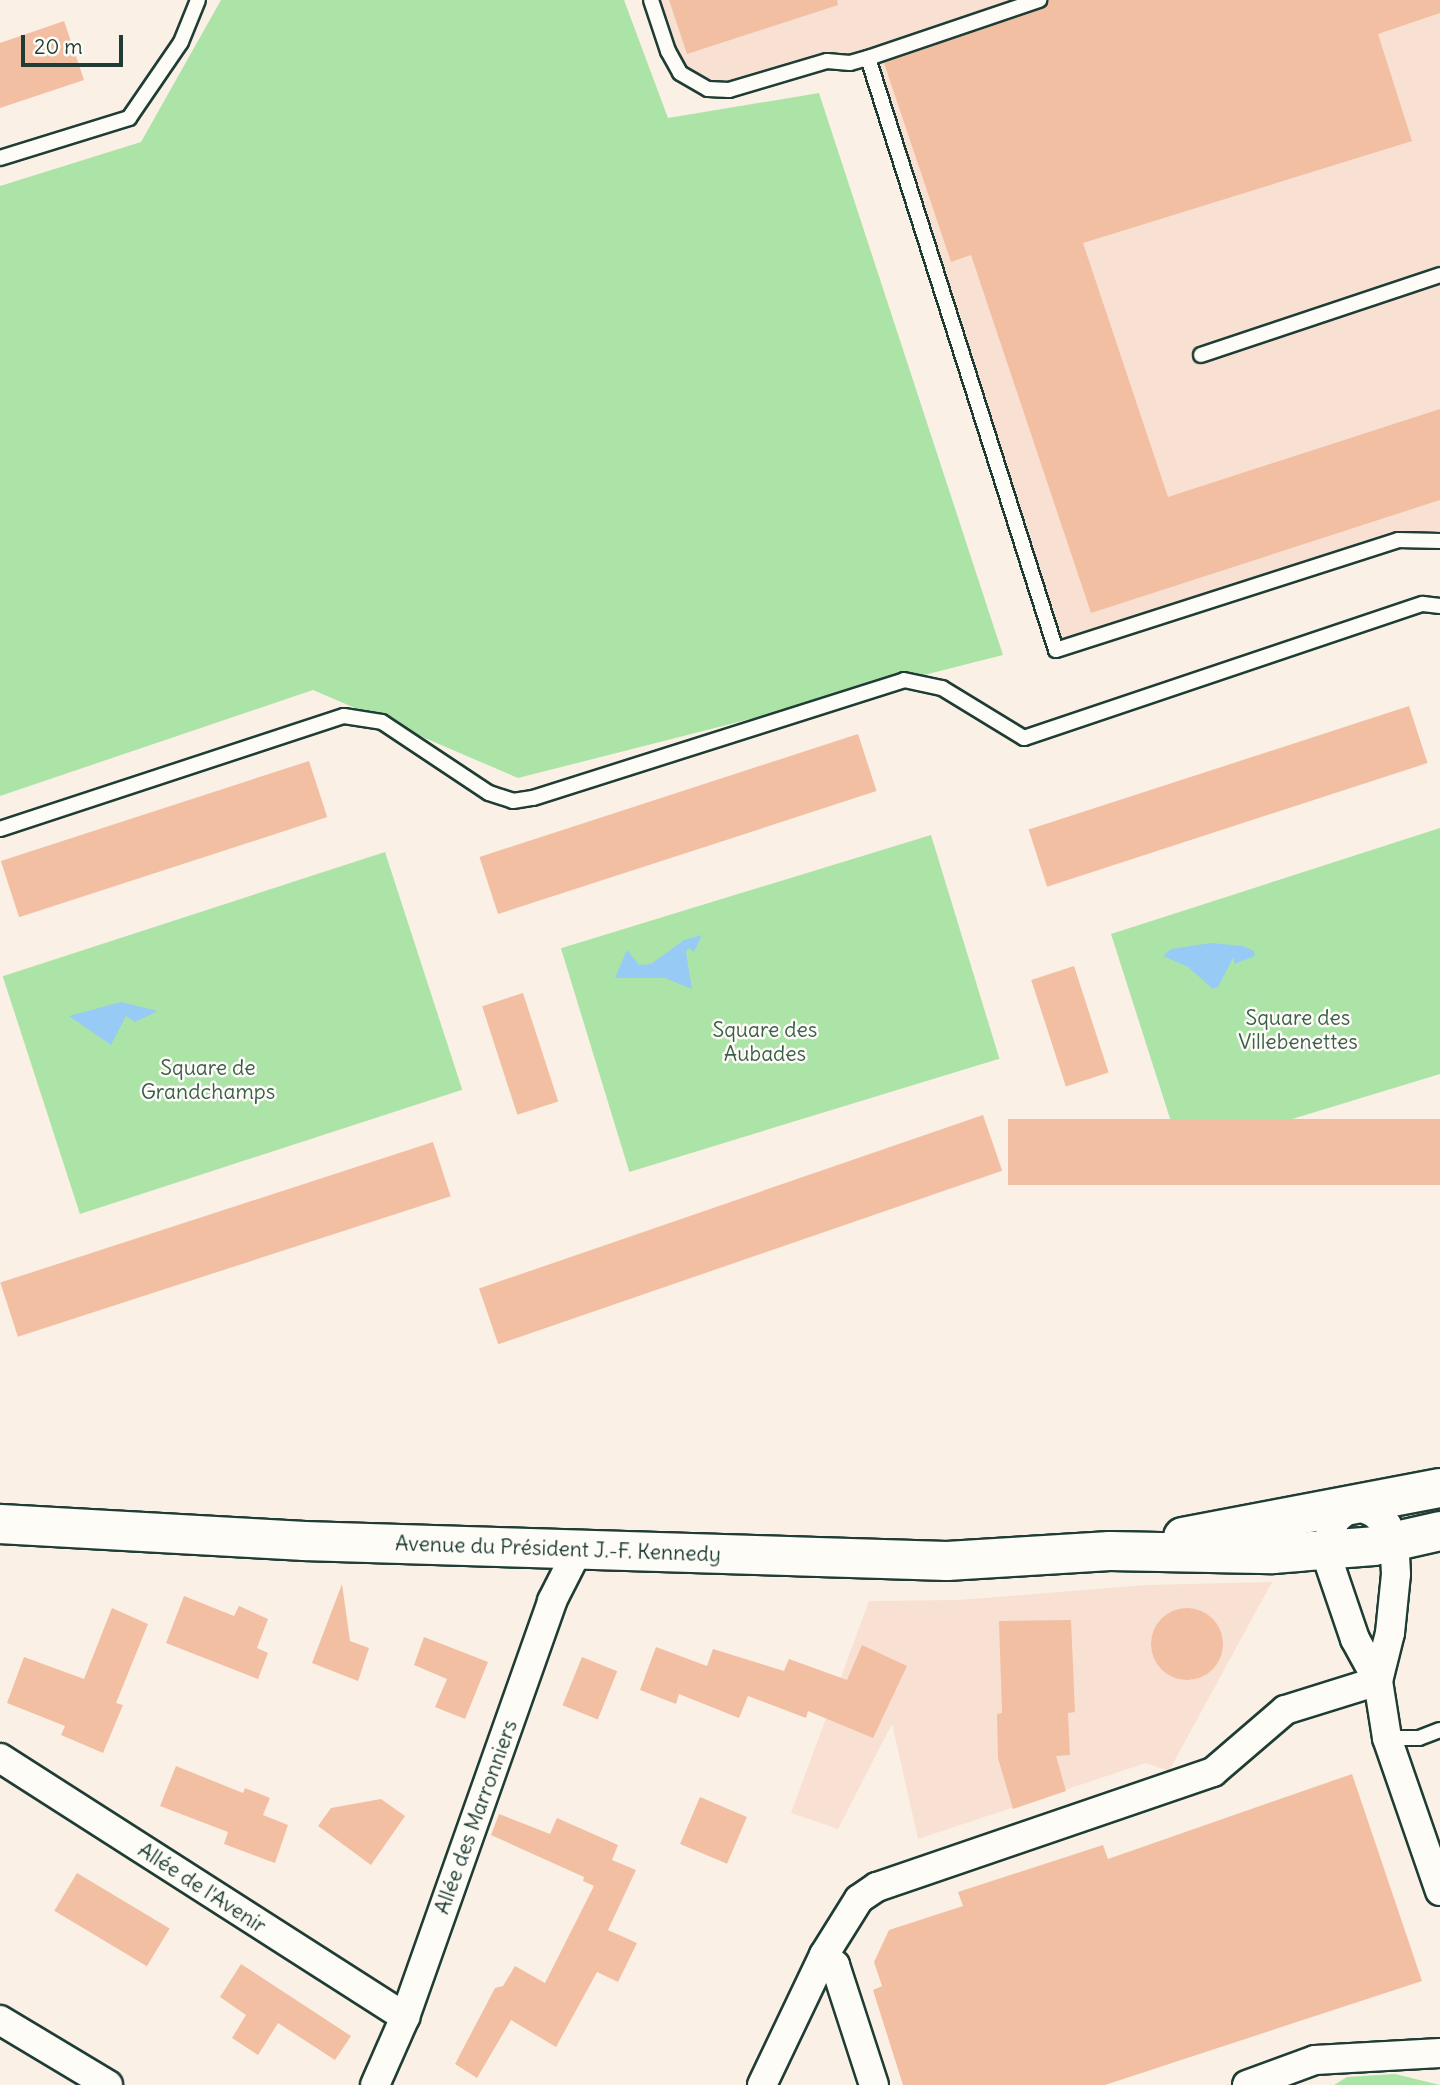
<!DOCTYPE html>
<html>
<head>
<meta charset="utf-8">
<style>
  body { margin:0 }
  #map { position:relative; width:1440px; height:2085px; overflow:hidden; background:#fbf0e6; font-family:Delius,sans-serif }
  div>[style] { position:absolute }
  .built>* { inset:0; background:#f8e1d2 }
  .green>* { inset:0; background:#ace4a8; transform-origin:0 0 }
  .water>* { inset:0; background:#97caf4 }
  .building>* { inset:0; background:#f2bfa2; transform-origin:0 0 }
  .round { border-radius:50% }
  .roads { filter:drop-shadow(2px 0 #1f3d34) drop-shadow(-2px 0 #1f3d34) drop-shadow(0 2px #1f3d34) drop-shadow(0 -2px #1f3d34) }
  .service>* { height:14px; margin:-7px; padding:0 7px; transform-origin:7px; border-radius:7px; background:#fdfcf7 }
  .minor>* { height:28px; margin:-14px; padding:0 14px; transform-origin:14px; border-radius:14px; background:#fdfcf7 }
  .secondary>* { height:38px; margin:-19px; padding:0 19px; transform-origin:19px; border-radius:19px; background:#fdfcf7 }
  span { translate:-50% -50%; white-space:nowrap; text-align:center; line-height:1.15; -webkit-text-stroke:5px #fdfcf7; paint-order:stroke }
  .park-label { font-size:21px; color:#3b5e4b }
  .street-label { font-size:21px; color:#1f3d34 }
  .scale { position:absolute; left:21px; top:35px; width:102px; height:32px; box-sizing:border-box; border:4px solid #1f3d34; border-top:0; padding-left:9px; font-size:21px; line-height:24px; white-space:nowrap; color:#1f3d34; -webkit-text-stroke:5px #fdfcf7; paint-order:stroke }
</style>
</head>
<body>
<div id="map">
  <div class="built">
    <div style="clip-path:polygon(651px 0,1440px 0,1440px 541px,1398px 540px,1056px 650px,868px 59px,827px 61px,729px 90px,680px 73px)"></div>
    <div style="clip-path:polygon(1272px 1582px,1169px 1771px,1146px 1763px,918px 1839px,892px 1724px,838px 1829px,791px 1813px,869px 1601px,959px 1600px,1146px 1585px)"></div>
  </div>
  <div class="green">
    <div style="clip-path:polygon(221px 0,624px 0,668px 118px,819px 93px,1003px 655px,518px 778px,313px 690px,0 796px,0 186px,141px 142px)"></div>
    <div style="clip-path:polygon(1440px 828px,1440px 1074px,1181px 1153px,1111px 934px)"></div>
    <div style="left:931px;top:835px;width:234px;height:387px;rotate:73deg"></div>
    <div style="left:385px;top:852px;width:250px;height:402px;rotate:72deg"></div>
    <div style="clip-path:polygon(1395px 2074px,1440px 2085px,1334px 2085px,1347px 2077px)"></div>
  </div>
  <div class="water">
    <div style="clip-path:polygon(702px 935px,694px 952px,688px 948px,686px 952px,692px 989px,665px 978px,615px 978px,627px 950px,639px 965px,651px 964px,684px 940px)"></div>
    <div style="clip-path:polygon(1211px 943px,1243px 946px,1254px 951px,1255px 956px,1234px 964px,1234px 956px,1218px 987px,1213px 989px,1188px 967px,1163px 956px,1171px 949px)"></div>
    <div style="clip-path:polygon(121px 1002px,158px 1011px,135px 1022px,126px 1016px,111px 1045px,69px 1016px)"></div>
  </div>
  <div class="building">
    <div style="clip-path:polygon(669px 0,837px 0,838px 5px,687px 54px)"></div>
    <div style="clip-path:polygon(1048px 0,1440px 0,1440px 13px,1378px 34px,1412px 141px,1083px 243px,1168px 497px,1440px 409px,1440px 500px,1091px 613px,971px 255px,951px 262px,884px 63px,1042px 9px)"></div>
    <div style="clip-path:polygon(64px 21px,84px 80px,0 108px,0 43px)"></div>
    <div style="left:1409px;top:706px;width:60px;height:400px;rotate:72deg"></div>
    <div style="left:858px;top:734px;width:60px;height:398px;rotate:72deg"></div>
    <div style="left:309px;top:761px;width:59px;height:324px;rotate:72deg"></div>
    <div style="left:1074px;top:966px;width:112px;height:45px;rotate:72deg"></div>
    <div style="left:523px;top:993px;width:114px;height:43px;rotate:72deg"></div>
    <div style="left:983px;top:1115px;width:59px;height:533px;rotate:71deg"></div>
    <div style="left:1440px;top:1119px;width:66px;height:432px;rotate:90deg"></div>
    <div style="left:433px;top:1142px;width:57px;height:455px;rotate:72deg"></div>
    <div style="clip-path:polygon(342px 1584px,350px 1641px,369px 1648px,358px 1681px,312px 1663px)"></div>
    <div style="clip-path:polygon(184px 1596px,234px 1616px,239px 1606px,268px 1619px,257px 1648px,268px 1653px,258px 1679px,166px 1643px)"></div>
    <div class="round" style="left:1151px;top:1608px;width:72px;height:72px"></div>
    <div style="clip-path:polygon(112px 1608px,148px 1624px,116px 1703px,123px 1705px,103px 1753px,61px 1735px,65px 1726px,7px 1703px,24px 1657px,84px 1679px)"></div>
    <div style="clip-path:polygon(1071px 1620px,1075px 1712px,1068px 1713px,1070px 1755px,1056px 1756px,1066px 1791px,1013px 1809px,998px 1758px,997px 1714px,1002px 1713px,999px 1621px)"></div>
    <div style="clip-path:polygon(424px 1637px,488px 1662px,465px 1719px,435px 1707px,447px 1679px,414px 1665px)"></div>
    <div style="clip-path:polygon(862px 1645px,907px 1666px,873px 1738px,808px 1711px,806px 1718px,748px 1696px,739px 1718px,679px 1694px,676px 1704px,640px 1690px,656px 1647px,707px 1666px,713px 1649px,784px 1671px,789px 1659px,847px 1680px)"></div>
    <div style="left:582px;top:1657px;width:38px;height:52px;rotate:22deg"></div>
    <div style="clip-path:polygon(176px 1766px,243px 1793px,245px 1788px,270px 1798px,263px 1815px,288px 1825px,275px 1863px,224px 1844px,228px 1832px,160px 1806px)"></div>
    <div style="clip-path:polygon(1352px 1774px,1422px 1981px,1105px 2085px,903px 2085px,873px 1990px,882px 1986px,874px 1962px,889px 1930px,963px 1906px,958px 1892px,1103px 1845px,1108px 1859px)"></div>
    <div style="left:700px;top:1797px;width:51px;height:51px;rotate:23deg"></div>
    <div style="clip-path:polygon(381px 1799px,405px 1816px,371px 1865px,318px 1826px,331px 1808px)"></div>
    <div style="clip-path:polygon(499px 1814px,550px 1834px,557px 1818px,618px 1845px,612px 1860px,636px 1870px,608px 1930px,637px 1943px,618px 1982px,597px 1972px,556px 2047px,511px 2020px,477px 2078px,455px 2064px,495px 1988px,503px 1986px,515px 1966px,545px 1983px,594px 1886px,583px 1881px,584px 1877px,491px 1835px)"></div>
    <div style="left:77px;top:1873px;width:108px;height:44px;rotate:31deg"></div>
    <div style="clip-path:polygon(241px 1964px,351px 2036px,335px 2060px,278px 2023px,258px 2055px,232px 2038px,246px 2015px,220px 1997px)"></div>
  </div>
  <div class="roads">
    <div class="service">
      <div style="left:651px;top:0;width:54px;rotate:71.6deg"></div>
      <div style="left:668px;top:51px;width:25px;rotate:61deg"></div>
      <div style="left:680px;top:73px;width:32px;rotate:30deg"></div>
      <div style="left:708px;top:89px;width:21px;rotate:3deg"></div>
      <div style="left:729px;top:90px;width:102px;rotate:-16.5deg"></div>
      <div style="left:827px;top:61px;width:23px;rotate:5deg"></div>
      <div style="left:850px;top:63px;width:19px;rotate:-16deg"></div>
      <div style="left:868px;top:58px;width:181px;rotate:-18.7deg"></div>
      <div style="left:868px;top:58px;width:621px;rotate:72.38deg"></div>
      <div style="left:1056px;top:650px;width:359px;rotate:-17.8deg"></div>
      <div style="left:1398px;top:540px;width:42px;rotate:1.4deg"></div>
      <div style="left:0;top:158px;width:135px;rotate:-17.2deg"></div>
      <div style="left:129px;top:118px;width:92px;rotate:-55.6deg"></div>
      <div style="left:181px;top:42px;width:45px;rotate:-68deg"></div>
      <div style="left:1201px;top:355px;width:252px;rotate:-18.5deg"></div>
      <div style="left:0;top:829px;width:362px;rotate:-18.2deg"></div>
      <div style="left:344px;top:716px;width:38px;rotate:9deg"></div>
      <div style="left:382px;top:722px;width:128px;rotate:33.6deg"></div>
      <div style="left:489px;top:793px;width:25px;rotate:18deg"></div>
      <div style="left:513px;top:801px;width:20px;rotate:-9deg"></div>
      <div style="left:533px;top:798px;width:389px;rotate:-17.6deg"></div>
      <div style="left:904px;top:680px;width:39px;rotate:12deg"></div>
      <div style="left:942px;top:688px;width:96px;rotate:31.4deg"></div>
      <div style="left:1024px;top:738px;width:421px;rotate:-18.6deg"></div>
      <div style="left:1423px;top:604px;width:17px;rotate:7deg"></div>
      <div style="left:1387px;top:1738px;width:32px"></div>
      <div style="left:1419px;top:1738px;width:22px;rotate:-21deg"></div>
    </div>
    <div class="minor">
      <div style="left:1378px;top:1681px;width:49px;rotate:-76deg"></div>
      <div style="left:1390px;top:1633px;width:59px;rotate:-84.2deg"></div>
      <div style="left:1396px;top:1574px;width:33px;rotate:-93deg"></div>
      <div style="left:1394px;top:1541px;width:17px;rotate:-114deg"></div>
      <div style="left:1387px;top:1525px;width:18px;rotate:-137deg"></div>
      <div style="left:1374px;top:1513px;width:22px;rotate:-156deg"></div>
      <div style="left:1354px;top:1504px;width:25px;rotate:140deg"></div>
      <div style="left:1335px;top:1520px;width:33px;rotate:108deg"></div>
      <div style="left:1325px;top:1551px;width:93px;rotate:71.2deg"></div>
      <div style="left:1355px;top:1639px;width:48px;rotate:61.3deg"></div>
      <div style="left:1378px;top:1681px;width:58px;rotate:81deg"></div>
      <div style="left:1387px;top:1738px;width:162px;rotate:70.9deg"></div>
      <div style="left:0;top:1758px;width:481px;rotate:32.6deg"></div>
      <div style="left:824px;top:1955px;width:15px;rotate:42deg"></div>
      <div style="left:835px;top:1965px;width:126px;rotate:72deg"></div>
      <div style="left:0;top:2020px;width:126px;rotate:31deg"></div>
      <div style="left:375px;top:2085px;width:74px;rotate:-66.2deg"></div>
      <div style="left:405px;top:2017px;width:441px;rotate:-70.5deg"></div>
      <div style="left:552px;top:1601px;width:57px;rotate:-63deg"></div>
      <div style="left:762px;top:2085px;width:144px;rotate:-64.5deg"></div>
      <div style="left:824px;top:1955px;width:66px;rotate:-58deg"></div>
      <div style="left:859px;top:1899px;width:22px;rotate:-34deg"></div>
      <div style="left:877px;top:1887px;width:355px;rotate:-18.9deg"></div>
      <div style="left:1213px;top:1772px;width:95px;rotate:-40.7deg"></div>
      <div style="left:1285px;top:1710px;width:97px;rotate:-17.3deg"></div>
      <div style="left:1247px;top:2085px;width:72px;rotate:-20.2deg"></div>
      <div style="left:1315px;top:2060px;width:125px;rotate:-3.2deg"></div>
    </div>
    <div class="secondary">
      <div style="left:0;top:1524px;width:304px;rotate:3.2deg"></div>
      <div style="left:304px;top:1541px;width:643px;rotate:1.78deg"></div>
      <div style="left:947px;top:1561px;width:163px;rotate:-3.5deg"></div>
      <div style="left:1110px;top:1551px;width:163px;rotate:1.1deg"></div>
      <div style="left:1273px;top:1554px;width:101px;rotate:-4.5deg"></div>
      <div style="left:1374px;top:1546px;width:68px;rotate:-12.8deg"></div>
      <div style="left:1183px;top:1537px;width:262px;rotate:-10.8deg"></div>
    </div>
  </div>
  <div class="park-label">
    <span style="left:1298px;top:1030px">Square des<br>Villebenettes</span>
    <span style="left:765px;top:1042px">Square des<br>Aubades</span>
    <span style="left:208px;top:1080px">Square de<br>Grandchamps</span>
  </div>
  <div class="street-label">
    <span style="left:558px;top:1549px;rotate:2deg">Avenue du Président J.-F. Kennedy</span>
    <span style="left:476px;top:1817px;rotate:-70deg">Allée des Marronniers</span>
    <span style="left:202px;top:1888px;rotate:33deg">Allée de l'Avenir</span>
  </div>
  <div class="scale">20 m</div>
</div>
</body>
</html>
